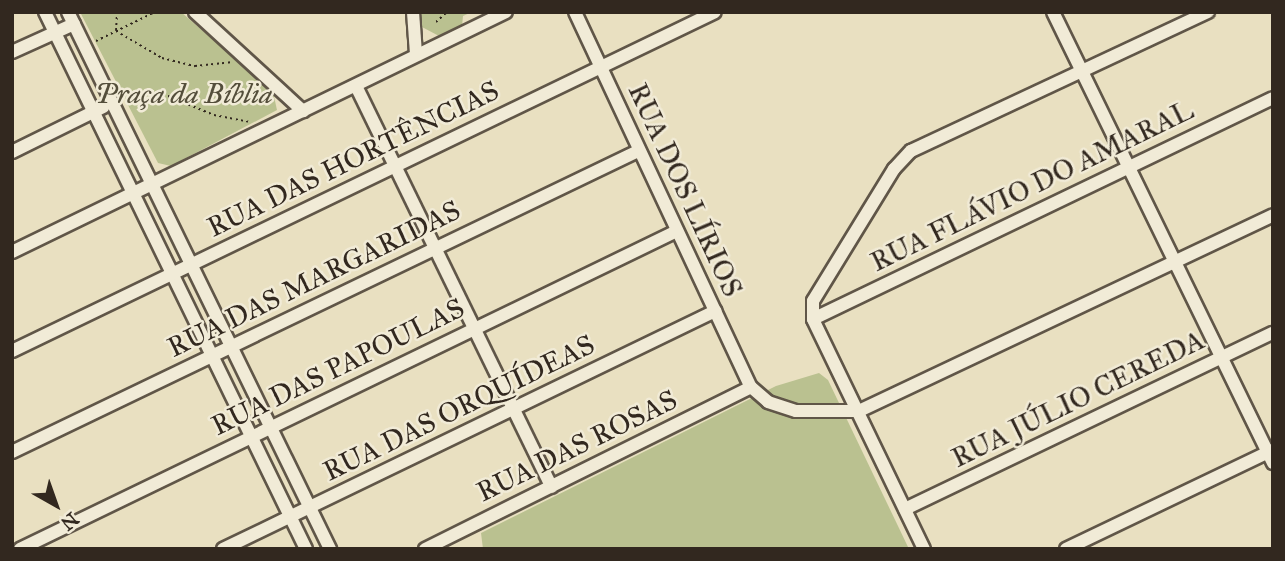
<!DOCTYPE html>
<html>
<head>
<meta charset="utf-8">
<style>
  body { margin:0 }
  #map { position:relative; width:1285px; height:561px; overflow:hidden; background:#e9e0c1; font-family:"IM FELL Great Primer",serif }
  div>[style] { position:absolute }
  .green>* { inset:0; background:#bac190 }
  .path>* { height:2px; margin-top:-1px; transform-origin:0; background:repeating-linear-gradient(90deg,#32281f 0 2px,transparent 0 5.5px) }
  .roads { filter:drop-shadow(2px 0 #605648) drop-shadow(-2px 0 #605648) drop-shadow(0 2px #605648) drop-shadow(0 -2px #605648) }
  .minor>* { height:12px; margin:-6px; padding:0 6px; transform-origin:6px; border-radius:6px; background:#f1ebd7 }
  span { translate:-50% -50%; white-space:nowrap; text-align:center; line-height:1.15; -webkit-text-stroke:5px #f1ebd7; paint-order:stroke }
  .park-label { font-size:28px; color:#544e3b; font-style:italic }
  .street-label { font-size:28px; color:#32281f }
  .frame { position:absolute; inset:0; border:14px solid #32281f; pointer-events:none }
  .north { position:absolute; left:21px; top:470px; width:70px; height:70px; -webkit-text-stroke:5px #f1ebd7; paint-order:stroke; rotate:140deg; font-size:19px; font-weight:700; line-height:28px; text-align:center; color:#32281f }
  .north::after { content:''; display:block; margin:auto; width:24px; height:32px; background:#32281f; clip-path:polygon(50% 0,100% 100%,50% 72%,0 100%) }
</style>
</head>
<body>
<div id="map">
  <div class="green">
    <div style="clip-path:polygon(80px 12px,181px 12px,273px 92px,277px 110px,171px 166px,158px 163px)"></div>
    <div style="clip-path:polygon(421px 12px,472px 12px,463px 16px,462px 26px,439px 36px,422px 27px)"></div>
    <div style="clip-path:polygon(819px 373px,828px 380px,909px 549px,483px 549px,481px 533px,776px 386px)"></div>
  </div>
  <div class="path">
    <div style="left:117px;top:12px;width:19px;rotate:93deg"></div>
    <div style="left:116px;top:31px;width:53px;rotate:30.4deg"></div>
    <div style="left:162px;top:58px;width:34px;rotate:14deg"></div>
    <div style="left:195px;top:66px;width:36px;rotate:-6deg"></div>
    <div style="left:436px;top:22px;width:15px;rotate:-42deg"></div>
    <div style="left:96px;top:41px;width:66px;rotate:-26.2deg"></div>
    <div style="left:128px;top:104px;width:36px;rotate:-16deg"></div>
    <div style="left:163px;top:94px;width:55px;rotate:22.4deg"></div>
    <div style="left:214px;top:115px;width:36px;rotate:11deg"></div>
  </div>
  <div class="roads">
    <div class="minor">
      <div style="left:45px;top:12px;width:597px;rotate:64.08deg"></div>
      <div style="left:68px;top:12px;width:598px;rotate:63.99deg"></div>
      <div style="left:195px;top:12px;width:147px;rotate:42.5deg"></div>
      <div style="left:413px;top:12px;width:42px;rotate:85.9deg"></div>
      <div style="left:575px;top:12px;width:414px;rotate:64.9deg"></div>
      <div style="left:1053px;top:12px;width:502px;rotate:64deg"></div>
      <div style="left:12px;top:52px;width:68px;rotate:-24.3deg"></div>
      <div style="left:356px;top:86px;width:446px;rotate:64deg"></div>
      <div style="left:12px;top:152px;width:102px;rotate:-26.3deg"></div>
      <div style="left:12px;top:252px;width:549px;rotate:-25.91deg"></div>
      <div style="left:813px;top:319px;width:510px;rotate:-25.66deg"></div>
      <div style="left:12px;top:351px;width:780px;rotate:-25.74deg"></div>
      <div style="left:751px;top:387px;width:23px;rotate:41deg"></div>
      <div style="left:768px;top:402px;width:29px;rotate:18deg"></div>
      <div style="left:796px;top:411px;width:63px"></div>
      <div style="left:859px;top:411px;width:458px;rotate:-25.3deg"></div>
      <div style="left:12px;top:452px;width:695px;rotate:-25.68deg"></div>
      <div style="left:905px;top:509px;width:408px;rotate:-25.6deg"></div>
      <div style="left:20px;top:549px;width:730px;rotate:-25.83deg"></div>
      <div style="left:223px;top:549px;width:547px;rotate:-25.81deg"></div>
      <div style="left:425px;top:549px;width:364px;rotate:-26.4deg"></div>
      <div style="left:924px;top:549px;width:255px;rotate:-115.8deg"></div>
      <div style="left:813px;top:319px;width:18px;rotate:-90deg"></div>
      <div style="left:813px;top:301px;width:155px;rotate:-58.5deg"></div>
      <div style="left:894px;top:169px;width:25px;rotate:-47deg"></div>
      <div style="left:911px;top:151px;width:328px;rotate:-25.1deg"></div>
      <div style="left:1066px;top:549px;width:229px;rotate:-25.6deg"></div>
    </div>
  </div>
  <div class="park-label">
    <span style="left:184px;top:94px">Praça da Bíblia</span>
  </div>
  <div class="street-label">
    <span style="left:353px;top:159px;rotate:-26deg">RUA DAS HORTÊNCIAS</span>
    <span style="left:1032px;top:186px;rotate:-26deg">RUA FLÁVIO DO AMARAL</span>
    <span style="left:685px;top:190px;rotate:65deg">RUA DOS LÍRIOS</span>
    <span style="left:314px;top:279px;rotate:-26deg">RUA DAS MARGARIDAS</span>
    <span style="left:338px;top:367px;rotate:-26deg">RUA DAS PAPOULAS</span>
    <span style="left:1078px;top:399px;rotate:-26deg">RUA JÚLIO CEREDA</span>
    <span style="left:459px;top:408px;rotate:-26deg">RUA DAS ORQUÍDEAS</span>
    <span style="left:577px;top:446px;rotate:-26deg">RUA DAS ROSAS</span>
  </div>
  <div class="frame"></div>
  <div class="north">N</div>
</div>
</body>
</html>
